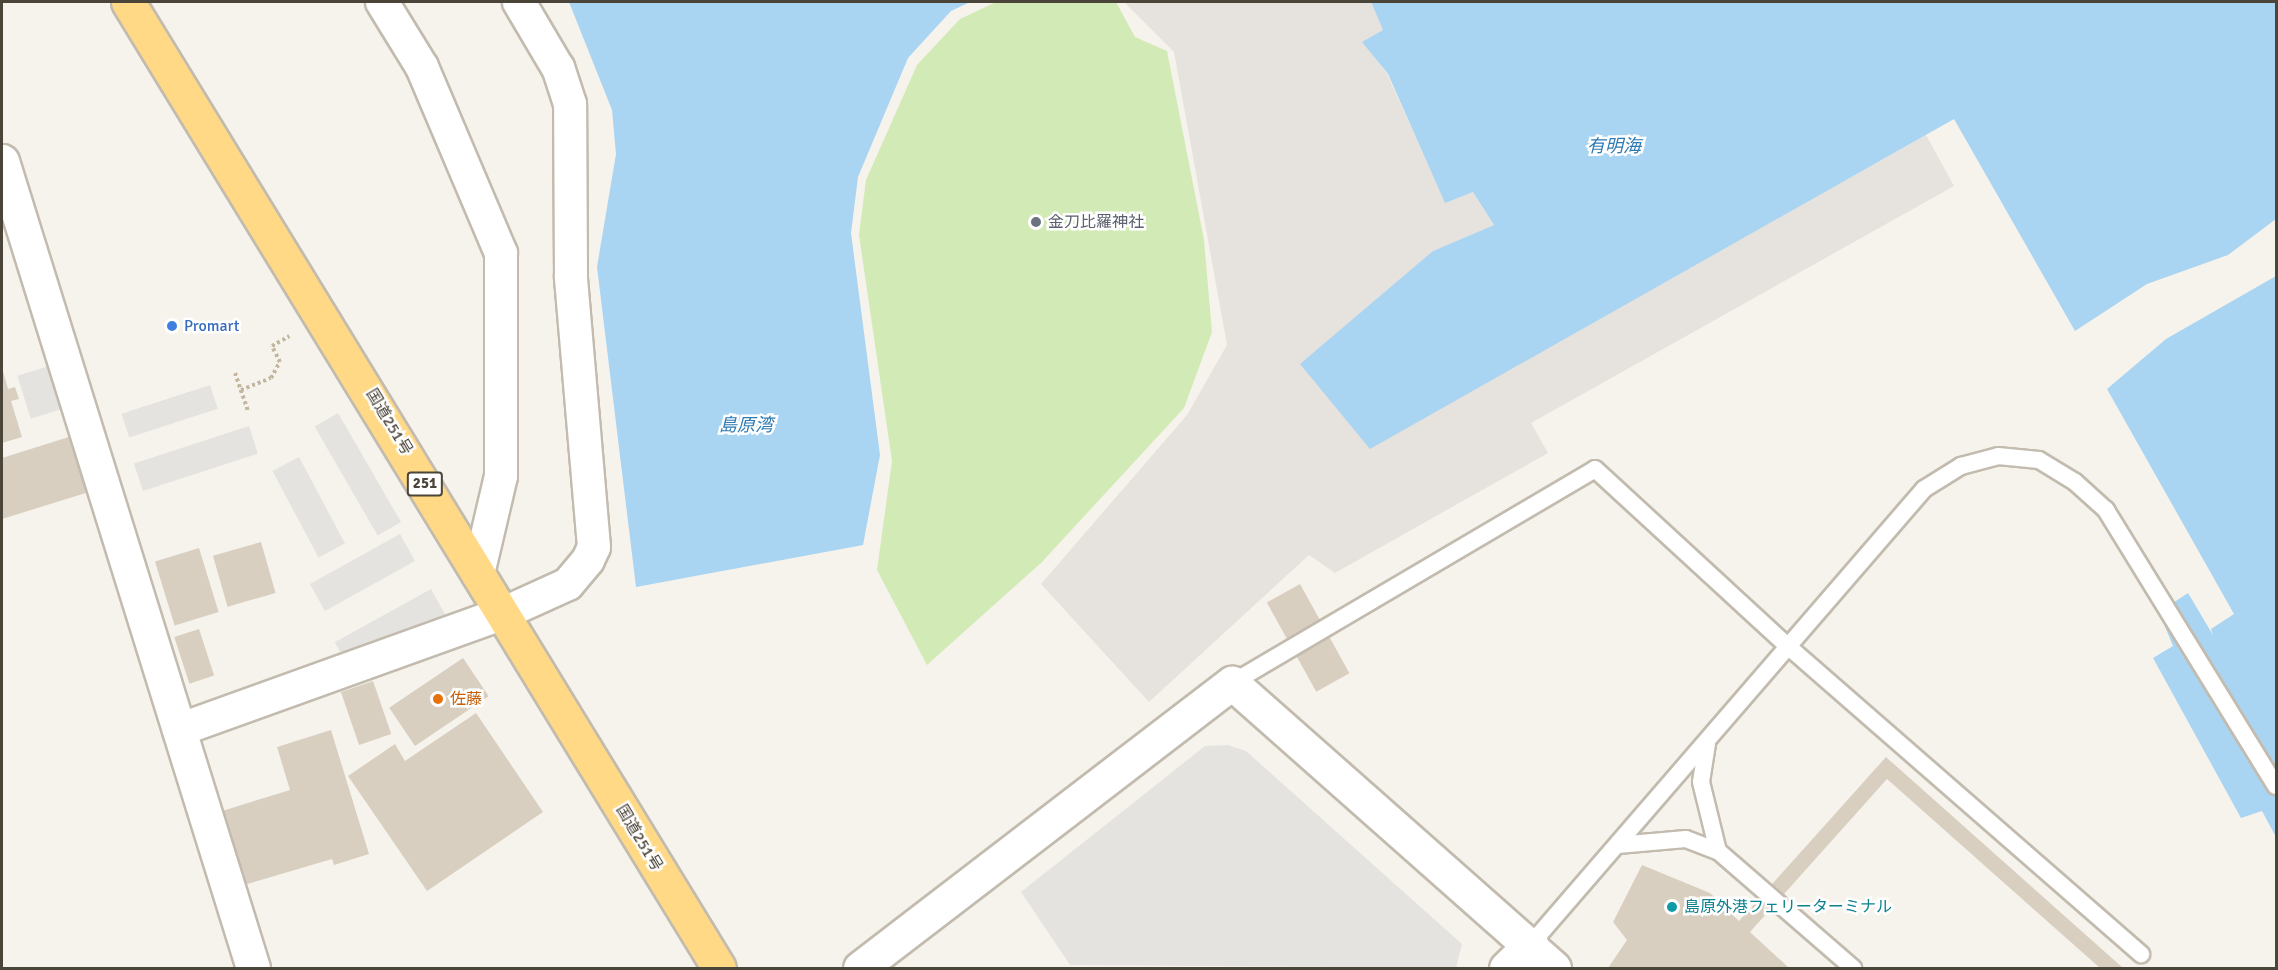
<!DOCTYPE html>
<html>
<head>
<meta charset="utf-8">
<style>
  body { margin:0 }
  #map { position:relative; width:2278px; height:970px; overflow:hidden; background:#f6f3ec; font-family:Signika,"Noto Sans JP",sans-serif }
  div>[style] { position:absolute }
  .industrial>* { inset:0; background:#e6e2dd }
  .green>* { inset:0; background:#d2eab5 }
  .parking>* { inset:0; background:#e5e3e0; transform-origin:0 0 }
  .water>* { inset:0; background:#a9d4f2 }
  .building>* { inset:0; background:#d8cfc1; transform-origin:0 0 }
  .path>* { height:4px; margin-top:-2px; transform-origin:0; background:repeating-linear-gradient(90deg,#c4b79f 0 3px,transparent 0 6px) }
  .roads { filter:drop-shadow(2px 0 #c2bbae) drop-shadow(-2px 0 #c2bbae) drop-shadow(0 2px #c2bbae) drop-shadow(0 -2px #c2bbae) }
  .service>* { height:16px; margin:-8px; padding:0 8px; transform-origin:8px; border-radius:8px; background:#fff }
  .minor>* { height:32px; margin:-16px; padding:0 16px; transform-origin:16px; border-radius:16px; background:#fff }
  .tertiary>* { height:33px; margin:-16.5px; padding:0 16.5px; transform-origin:16.5px; border-radius:16.5px; background:#fff }
  .trunk>* { height:33px; margin:-16.5px; padding:0 16.5px; transform-origin:16.5px; border-radius:16.5px; background:#ffd985 }
  .dots>* { width:16px; height:16px; translate:-50% -50%; box-sizing:border-box; border:3px solid #fff; border-radius:50% }
  span { translate:-50% -50%; white-space:nowrap; text-align:center; line-height:1.15; -webkit-text-stroke:5px #fff; paint-order:stroke }
  .shield-label span { padding:2px 4px; background:#fff; border:2px solid; border-radius:4px; -webkit-text-stroke-width:0 }
  .shield-label { font-size:15px; color:#4b4439; font-weight:700 }
  .worship-label { font-size:16px; color:#5b616d }
  .left { translate:0 -50%; text-align:left }
  .shop-label { font-size:16px; color:#366cbe }
  .street-label { font-size:16px; color:#4b4439 }
  .food-label { font-size:16px; color:#c56008 }
  .culture-label { font-size:16px; color:#0d838f }
  .water-label { font-size:18px; color:#2e7ab2; font-style:italic }
  .frame { position:absolute; inset:0; border:3px solid #4b4439; pointer-events:none }
</style>
</head>
<body>
<div id="map">
  <div class="industrial">
    <div style="clip-path:polygon(1124px 2px,1371px 2px,1383px 30px,1363px 42px,1387px 74px,1445px 202px,1473px 192px,1494px 225px,1433px 251px,1370px 448px,1926px 135px,1954px 186px,1531px 423px,1548px 453px,1335px 573px,1309px 555px,1149px 702px,1041px 584px,1187px 415px,1227px 345px,1174px 52px)"></div>
  </div>
  <div class="green">
    <div style="clip-path:polygon(996px 2px,1116px 2px,1135px 37px,1167px 51px,1204px 240px,1212px 332px,1184px 408px,1041px 563px,927px 665px,877px 570px,892px 461px,859px 235px,866px 180px,917px 65px,960px 19px)"></div>
  </div>
  <div class="parking">
    <div style="left:49px;top:366px;width:45px;height:33px;rotate:73deg"></div>
    <div style="left:210px;top:385px;width:25px;height:93px;rotate:72deg"></div>
    <div style="left:338px;top:413px;width:126px;height:27px;rotate:60deg"></div>
    <div style="left:249px;top:426px;width:29px;height:121px;rotate:72deg"></div>
    <div style="left:299px;top:457px;width:98px;height:30px;rotate:62deg"></div>
    <div style="left:400px;top:534px;width:31px;height:103px;rotate:61deg"></div>
    <div style="left:431px;top:589px;width:31px;height:110px;rotate:61deg"></div>
    <div style="clip-path:polygon(1228px 745px,1246px 751px,1462px 944px,1456px 968px,1070px 965px,1021px 892px,1205px 746px)"></div>
  </div>
  <div class="water">
    <div style="clip-path:polygon(569px 2px,970px 2px,951px 11px,908px 58px,858px 177px,851px 233px,880px 455px,863px 545px,636px 587px,597px 267px,616px 154px,612px 110px)"></div>
    <div style="clip-path:polygon(1371px 2px,2276px 2px,2276px 219px,2228px 255px,2147px 284px,2075px 331px,1954px 119px,1370px 449px,1300px 364px,1433px 251px,1494px 225px,1473px 192px,1445px 203px,1388px 74px,1362px 42px,1383px 30px)"></div>
    <div style="clip-path:polygon(2276px 276px,2276px 837px,2262px 811px,2241px 818px,2153px 658px,2173px 646px,2159px 612px,2188px 593px,2213px 635px,2211px 629px,2234px 614px,2107px 389px,2166px 339px)"></div>
  </div>
  <div class="building">
    <div style="clip-path:polygon(3px 371px,8px 389px,15px 387px,19px 399px,11px 401px,22px 437px,2px 443px)"></div>
    <div style="clip-path:polygon(72px 436px,89px 492px,2px 519px,2px 458px)"></div>
    <div style="left:261px;top:542px;width:53px;height:50px;rotate:74deg"></div>
    <div style="left:199px;top:548px;width:67px;height:46px;rotate:73deg"></div>
    <div style="left:1300px;top:584px;width:102px;height:38px;rotate:61deg"></div>
    <div style="left:199px;top:629px;width:49px;height:26px;rotate:72deg"></div>
    <div style="left:463px;top:658px;width:46px;height:89px;rotate:56deg"></div>
    <div style="left:373px;top:681px;width:56px;height:34px;rotate:71deg"></div>
    <div style="clip-path:polygon(476px 713px,543px 812px,427px 891px,348px 776px,395px 744px,405px 761px)"></div>
    <div style="clip-path:polygon(331px 730px,369px 854px,334px 865px,332px 859px,244px 885px,222px 811px,290px 790px,277px 747px)"></div>
    <div style="clip-path:polygon(1886px 757px,2123px 968px,2100px 968px,1887px 779px,1750px 932px,1789px 968px,1608px 968px,1627px 940px,1613px 922px,1642px 865px,1710px 893px,1739px 921px)"></div>
  </div>
  <div class="path">
    <div style="left:235px;top:373px;width:40px;rotate:71.1deg"></div>
    <div style="left:241px;top:390px;width:32px;rotate:-22deg"></div>
    <div style="left:271px;top:378px;width:18px;rotate:-61deg"></div>
    <div style="left:280px;top:362px;width:18px;rotate:-117deg"></div>
    <div style="left:272px;top:346px;width:20px;rotate:-30deg"></div>
  </div>
  <div class="roads">
    <div class="service">
      <div style="left:1232px;top:683px;width:421px;rotate:-30.5deg"></div>
      <div style="left:1595px;top:469px;width:265px;rotate:42.6deg"></div>
      <div style="left:1790px;top:648px;width:466px;rotate:41.1deg"></div>
      <div style="left:1707px;top:744px;width:38px;rotate:99deg"></div>
      <div style="left:1701px;top:782px;width:71px;rotate:76.2deg"></div>
      <div style="left:1618px;top:845px;width:68px;rotate:-5deg"></div>
      <div style="left:1686px;top:839px;width:34px;rotate:21deg"></div>
      <div style="left:1718px;top:851px;width:179px;rotate:40.9deg"></div>
      <div style="left:1531px;top:944px;width:601px;rotate:-49.18deg"></div>
      <div style="left:1924px;top:489px;width:44px;rotate:-31.9deg"></div>
      <div style="left:1961px;top:466px;width:38px;rotate:-15deg"></div>
      <div style="left:1998px;top:456px;width:41px;rotate:5.6deg"></div>
      <div style="left:2039px;top:460px;width:42px;rotate:31.4deg"></div>
      <div style="left:2075px;top:482px;width:42px;rotate:42.1deg"></div>
      <div style="left:2106px;top:510px;width:324px;rotate:58.4deg"></div>
    </div>
    <div class="minor">
      <div style="left:382px;top:2px;width:76px;rotate:58.4deg"></div>
      <div style="left:422px;top:67px;width:202px;rotate:67deg"></div>
      <div style="left:501px;top:253px;width:223px;rotate:90deg"></div>
      <div style="left:501px;top:476px;width:101px;rotate:103.2deg"></div>
      <div style="left:179px;top:730px;width:343px;rotate:-19.8deg"></div>
      <div style="left:502px;top:614px;width:72px;rotate:-24.4deg"></div>
      <div style="left:568px;top:584px;width:31px;rotate:-50deg"></div>
      <div style="left:588px;top:560px;width:14px;rotate:-65deg"></div>
      <div style="left:594px;top:547px;width:272px;rotate:-94.9deg"></div>
      <div style="left:571px;top:276px;width:172px;rotate:-90.3deg"></div>
      <div style="left:570px;top:104px;width:38px;rotate:-108deg"></div>
      <div style="left:558px;top:68px;width:77px;rotate:-120.6deg"></div>
    </div>
    <div class="tertiary">
      <div style="left:2px;top:161px;width:845px;rotate:72.72deg"></div>
      <div style="left:860px;top:968px;width:469px;rotate:-37.5deg"></div>
      <div style="left:1232px;top:683px;width:430px;rotate:41.5deg"></div>
      <div style="left:1506px;top:968px;width:35px;rotate:-44deg"></div>
    </div>
    <div class="trunk">
      <div style="left:128px;top:2px;width:1132px;rotate:58.54deg"></div>
    </div>
  </div>
  <div class="dots">
    <div style="left:1036px;top:222px;background:#6b7280"></div>
    <div style="left:172px;top:326px;background:#3f7fe0"></div>
    <div style="left:438px;top:699px;background:#e8710a"></div>
    <div style="left:1672px;top:907px;background:#0f9aa8"></div>
  </div>
  <div class="shield-label">
    <span style="left:425px;top:484px">251</span>
  </div>
  <div class="worship-label">
    <span class="left" style="left:1048px;top:222px">金刀比羅神社</span>
  </div>
  <div class="shop-label">
    <span class="left" style="left:184px;top:326px">Promart</span>
  </div>
  <div class="street-label">
    <span style="left:389px;top:422px;rotate:59deg">国道251号</span>
    <span style="left:639px;top:838px;rotate:59deg">国道251号</span>
  </div>
  <div class="food-label">
    <span class="left" style="left:450px;top:699px">佐藤</span>
  </div>
  <div class="culture-label">
    <span class="left" style="left:1684px;top:907px">島原外港フェリーターミナル</span>
  </div>
  <div class="water-label">
    <span style="left:1614px;top:146px">有明海</span>
    <span style="left:746px;top:425px">島原湾</span>
  </div>
  <div class="frame"></div>
</div>
</body>
</html>
